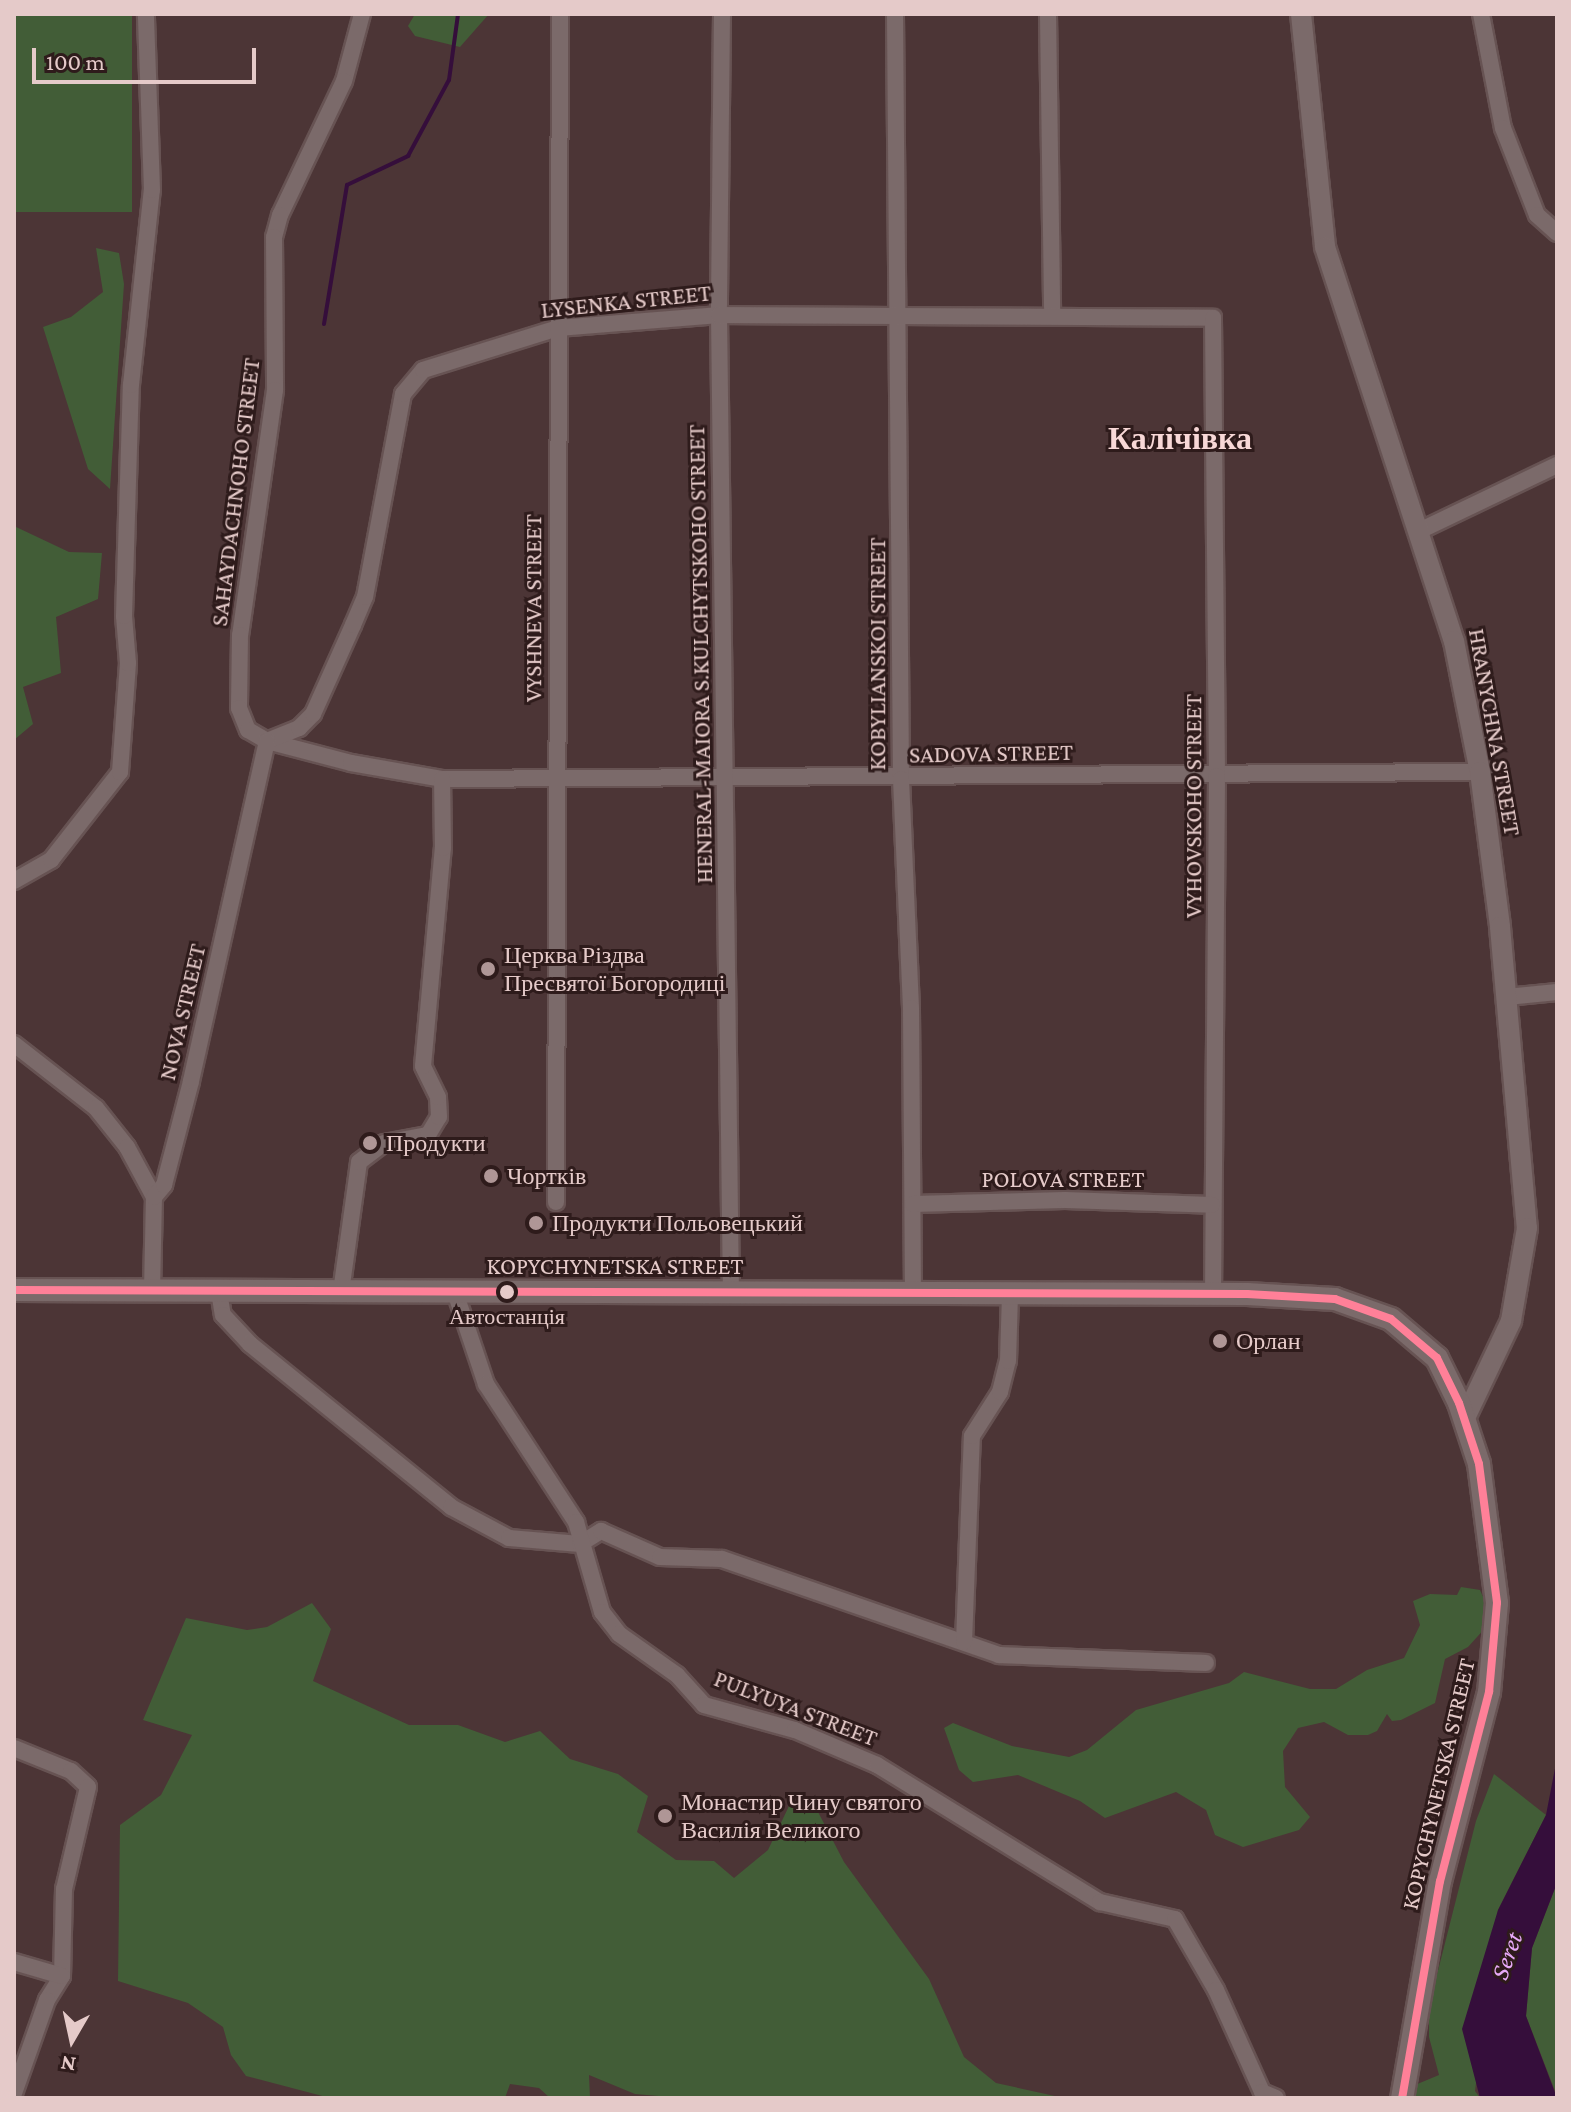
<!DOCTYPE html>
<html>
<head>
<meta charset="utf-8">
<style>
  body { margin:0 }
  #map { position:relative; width:1571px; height:2112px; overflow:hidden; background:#4c3536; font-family:"Crimson Pro",serif }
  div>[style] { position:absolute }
  .green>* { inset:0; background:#425d37; transform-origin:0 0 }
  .water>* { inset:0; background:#350e3b }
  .stream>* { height:4px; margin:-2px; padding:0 2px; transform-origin:2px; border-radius:2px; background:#350e3b }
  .roads { filter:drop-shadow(2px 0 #675353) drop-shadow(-2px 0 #675353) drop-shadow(0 2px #675353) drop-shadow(0 -2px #675353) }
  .minor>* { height:16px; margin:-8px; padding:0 8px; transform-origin:8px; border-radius:8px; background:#7b6a6a }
  .tertiary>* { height:20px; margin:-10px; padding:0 10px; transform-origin:10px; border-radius:10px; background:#7b6a6a }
  .secondary>* { height:22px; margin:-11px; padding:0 11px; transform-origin:11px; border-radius:11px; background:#7b6a6a }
  .bus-1>* { height:8px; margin:-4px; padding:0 4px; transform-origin:4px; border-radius:4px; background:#ff8098 }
  .dots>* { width:22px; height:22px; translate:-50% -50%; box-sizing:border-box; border:4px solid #2e1b1b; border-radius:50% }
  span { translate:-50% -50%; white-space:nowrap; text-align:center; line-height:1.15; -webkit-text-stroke:6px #2e1b1b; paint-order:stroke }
  .bus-label { font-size:22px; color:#e5cac9 }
  .street-label { font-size:24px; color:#e5cac9 }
  .poi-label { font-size:24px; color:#e5cac9 }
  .left { translate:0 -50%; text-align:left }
  .water-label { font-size:26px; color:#e7a9f7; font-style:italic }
  .district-label { font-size:32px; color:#f8d8d7; font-weight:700 }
  .frame { position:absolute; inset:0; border:16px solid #e5cac9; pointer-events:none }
  .north { position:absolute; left:32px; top:2000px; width:80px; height:80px; -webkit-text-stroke:6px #2e1b1b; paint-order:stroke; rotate:189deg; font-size:22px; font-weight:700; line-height:32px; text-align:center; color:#e5cac9 }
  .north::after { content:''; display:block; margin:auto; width:28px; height:36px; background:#e5cac9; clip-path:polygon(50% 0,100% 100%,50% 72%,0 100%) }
  .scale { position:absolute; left:32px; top:48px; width:224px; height:36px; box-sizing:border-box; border:4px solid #e5cac9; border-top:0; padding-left:10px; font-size:24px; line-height:28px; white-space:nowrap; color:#e5cac9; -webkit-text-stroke:6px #2e1b1b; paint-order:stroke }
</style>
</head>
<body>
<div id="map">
  <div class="green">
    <div style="left:14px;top:14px;width:118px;height:198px"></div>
    <div style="clip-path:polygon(415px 14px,489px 14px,460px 47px,415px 36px,408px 26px)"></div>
    <div style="clip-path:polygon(96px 248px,119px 253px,124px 284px,110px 489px,88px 469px,43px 327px,71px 317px,103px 292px)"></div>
    <div style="clip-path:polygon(14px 526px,69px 552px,102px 553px,98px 599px,56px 617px,61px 673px,23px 687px,33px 724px,14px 740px)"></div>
    <div style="clip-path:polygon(1461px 1587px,1480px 1590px,1488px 1608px,1487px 1626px,1468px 1647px,1445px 1659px,1435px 1703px,1401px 1720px,1392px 1721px,1387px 1714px,1377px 1731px,1368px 1735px,1348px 1735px,1324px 1722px,1298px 1728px,1283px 1751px,1285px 1787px,1310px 1817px,1299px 1830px,1243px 1847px,1215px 1835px,1206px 1810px,1176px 1792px,1105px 1818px,1080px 1801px,1018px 1775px,973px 1782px,959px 1770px,944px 1728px,953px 1723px,1012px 1746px,1069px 1757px,1087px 1750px,1136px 1710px,1229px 1683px,1244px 1672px,1310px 1689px,1336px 1689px,1367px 1670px,1404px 1658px,1420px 1625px,1413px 1601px,1430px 1594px,1457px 1595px)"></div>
    <div style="clip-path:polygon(312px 1603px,331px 1629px,313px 1681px,409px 1725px,458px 1725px,505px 1742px,540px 1731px,570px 1759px,618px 1774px,648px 1796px,637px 1832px,676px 1860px,714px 1861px,734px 1878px,768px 1850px,789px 1806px,817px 1810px,844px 1862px,929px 1979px,964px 2057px,996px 2083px,1064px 2098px,682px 2098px,635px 2094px,589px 2075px,590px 2098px,550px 2098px,539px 2088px,510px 2084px,505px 2098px,330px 2098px,246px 2076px,231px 2055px,223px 2027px,188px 2003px,118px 1981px,120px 1825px,161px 1795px,192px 1735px,143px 1720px,186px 1618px,247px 1630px,267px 1627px)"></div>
    <div style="clip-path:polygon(1494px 1774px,1546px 1815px,1498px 1910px,1475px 2091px,1480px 2098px,1413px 2098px,1415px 2085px,1439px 2075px,1429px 2037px,1429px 2006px,1476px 1821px)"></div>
    <div style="clip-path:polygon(1557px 1883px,1557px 2096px,1526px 2016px,1532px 1948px)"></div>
  </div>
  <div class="water">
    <div style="clip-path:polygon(1557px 1758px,1557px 1883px,1532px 1948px,1526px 2016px,1557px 2098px,1480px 2098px,1462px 2029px,1498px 1910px,1546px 1815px)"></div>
  </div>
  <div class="stream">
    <div style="left:324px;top:324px;width:141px;rotate:-80.6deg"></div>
    <div style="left:347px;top:185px;width:68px;rotate:-25.4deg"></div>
    <div style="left:408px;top:156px;width:86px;rotate:-61.7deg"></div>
    <div style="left:449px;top:80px;width:67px;rotate:-82.2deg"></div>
  </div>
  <div class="roads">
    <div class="minor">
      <div style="left:362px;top:14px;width:69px;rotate:105deg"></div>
      <div style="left:344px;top:81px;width:148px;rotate:115.5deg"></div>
      <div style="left:280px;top:215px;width:23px;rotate:105deg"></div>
      <div style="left:274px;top:237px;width:153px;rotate:89.6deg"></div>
      <div style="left:275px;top:390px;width:247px;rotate:98.1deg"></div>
      <div style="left:240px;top:635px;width:73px;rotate:90.8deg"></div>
      <div style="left:239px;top:708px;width:24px;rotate:68deg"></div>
      <div style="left:248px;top:730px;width:22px;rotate:30deg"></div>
      <div style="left:267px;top:741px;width:87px;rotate:14.7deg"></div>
      <div style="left:351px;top:763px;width:92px;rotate:10deg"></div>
      <div style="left:442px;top:779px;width:1038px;rotate:-0.39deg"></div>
      <div style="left:722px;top:14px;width:301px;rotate:90.6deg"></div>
      <div style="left:719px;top:315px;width:978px;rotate:89.3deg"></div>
      <div style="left:895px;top:14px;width:765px;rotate:89.55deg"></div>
      <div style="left:901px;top:779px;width:229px;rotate:87.5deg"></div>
      <div style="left:911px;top:1008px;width:285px;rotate:89.6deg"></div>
      <div style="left:1048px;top:14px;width:300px;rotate:89.2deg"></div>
      <div style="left:1481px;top:14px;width:116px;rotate:79.1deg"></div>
      <div style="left:1503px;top:128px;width:93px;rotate:68.7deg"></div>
      <div style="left:1537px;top:215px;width:27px;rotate:42deg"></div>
      <div style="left:1419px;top:531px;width:153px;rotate:-25.6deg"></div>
      <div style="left:267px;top:741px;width:35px;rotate:-22deg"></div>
      <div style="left:299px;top:728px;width:20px;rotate:-45deg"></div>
      <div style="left:313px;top:714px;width:98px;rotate:-65.8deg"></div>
      <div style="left:353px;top:625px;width:30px;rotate:-67deg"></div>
      <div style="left:365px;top:597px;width:207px;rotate:-79.4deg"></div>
      <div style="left:403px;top:394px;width:31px;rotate:-50deg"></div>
      <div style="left:423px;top:370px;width:141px;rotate:-17.3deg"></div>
      <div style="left:558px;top:328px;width:162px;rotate:-4.6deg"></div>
      <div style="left:719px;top:315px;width:494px;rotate:0.3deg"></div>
      <div style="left:1213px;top:318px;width:458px;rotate:89.5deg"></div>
      <div style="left:1217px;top:776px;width:518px;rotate:90.44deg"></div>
      <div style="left:14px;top:881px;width:43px;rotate:-29.6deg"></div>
      <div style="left:51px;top:860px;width:112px;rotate:-51.9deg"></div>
      <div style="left:120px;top:772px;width:109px;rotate:-85.8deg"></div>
      <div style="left:128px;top:663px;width:47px;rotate:-94.9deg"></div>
      <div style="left:124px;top:616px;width:231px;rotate:-88.3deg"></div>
      <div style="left:131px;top:385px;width:196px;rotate:-83.9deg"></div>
      <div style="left:152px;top:190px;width:176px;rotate:-92deg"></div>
      <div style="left:1507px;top:997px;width:50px;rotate:-5.7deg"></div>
      <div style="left:14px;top:1044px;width:104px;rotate:38deg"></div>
      <div style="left:96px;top:1108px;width:50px;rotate:51.5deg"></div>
      <div style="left:127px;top:1147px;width:57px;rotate:61.6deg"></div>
      <div style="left:556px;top:1202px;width:1188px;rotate:-89.81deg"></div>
      <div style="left:913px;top:1204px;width:152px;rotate:-1.5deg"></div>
      <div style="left:1065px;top:1200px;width:147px;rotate:1.9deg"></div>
      <div style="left:152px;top:1291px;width:94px;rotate:-88.8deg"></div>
      <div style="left:154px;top:1197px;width:16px;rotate:-50deg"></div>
      <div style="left:164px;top:1185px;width:107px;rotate:-75.4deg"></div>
      <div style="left:191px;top:1081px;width:348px;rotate:-77.4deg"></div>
      <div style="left:219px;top:1291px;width:24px;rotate:81deg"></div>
      <div style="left:223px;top:1315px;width:40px;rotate:47deg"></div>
      <div style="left:250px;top:1344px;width:259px;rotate:39deg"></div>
      <div style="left:451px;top:1507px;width:66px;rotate:28.1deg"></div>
      <div style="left:509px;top:1538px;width:71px;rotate:4.8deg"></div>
      <div style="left:580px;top:1544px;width:25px;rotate:-32deg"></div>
      <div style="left:601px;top:1531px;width:64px;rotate:23.8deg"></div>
      <div style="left:660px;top:1557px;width:62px;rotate:1.8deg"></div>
      <div style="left:722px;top:1559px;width:293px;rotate:19.1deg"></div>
      <div style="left:999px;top:1655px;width:207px;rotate:2.2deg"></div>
      <div style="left:341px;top:1292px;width:131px;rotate:-82.1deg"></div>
      <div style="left:359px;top:1162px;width:31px;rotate:-37deg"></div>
      <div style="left:384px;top:1143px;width:45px;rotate:-10.3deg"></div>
      <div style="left:428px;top:1135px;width:21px;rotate:-59deg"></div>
      <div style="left:439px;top:1117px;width:20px;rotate:-93deg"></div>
      <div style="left:438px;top:1097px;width:34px;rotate:-116deg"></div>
      <div style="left:423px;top:1066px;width:219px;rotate:-84.8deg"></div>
      <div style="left:443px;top:848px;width:69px;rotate:-90.8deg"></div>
      <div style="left:455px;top:1292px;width:97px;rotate:71.4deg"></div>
      <div style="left:486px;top:1384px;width:165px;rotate:56.9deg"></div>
      <div style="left:576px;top:1522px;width:94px;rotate:73.9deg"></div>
      <div style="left:602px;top:1612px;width:28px;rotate:52deg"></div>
      <div style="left:619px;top:1634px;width:71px;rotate:35.3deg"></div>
      <div style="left:677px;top:1675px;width:40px;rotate:48deg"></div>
      <div style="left:704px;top:1705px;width:94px;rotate:15.4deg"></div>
      <div style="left:795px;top:1730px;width:89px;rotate:23.1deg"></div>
      <div style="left:877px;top:1765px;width:262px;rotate:31.6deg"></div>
      <div style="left:1100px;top:1902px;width:77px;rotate:12.8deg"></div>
      <div style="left:1175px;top:1919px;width:82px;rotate:60deg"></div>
      <div style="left:1216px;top:1990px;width:112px;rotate:65.7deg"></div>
      <div style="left:1262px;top:2092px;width:15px;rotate:23deg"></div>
      <div style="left:964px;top:1642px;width:206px;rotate:-87.8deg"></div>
      <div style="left:972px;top:1436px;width:52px;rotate:-57.5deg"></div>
      <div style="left:1000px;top:1392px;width:32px;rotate:-76deg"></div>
      <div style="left:1008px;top:1361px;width:68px;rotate:-88.3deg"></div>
      <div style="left:14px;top:1748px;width:61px;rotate:22deg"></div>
      <div style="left:71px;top:1771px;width:23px;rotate:43deg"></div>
      <div style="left:88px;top:1787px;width:105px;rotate:103.2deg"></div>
      <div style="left:64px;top:1889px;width:87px;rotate:91.3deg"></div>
      <div style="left:62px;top:1976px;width:28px;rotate:122deg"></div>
      <div style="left:47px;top:2000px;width:99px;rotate:109.5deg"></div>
      <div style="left:14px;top:1962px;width:50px;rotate:16.3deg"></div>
    </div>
    <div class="tertiary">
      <div style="left:1301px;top:14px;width:234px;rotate:84.1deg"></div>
      <div style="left:1325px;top:247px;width:415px;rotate:71.9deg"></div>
      <div style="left:1454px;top:641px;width:134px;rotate:78.8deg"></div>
      <div style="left:1480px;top:772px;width:156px;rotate:82.6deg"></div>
      <div style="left:1500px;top:927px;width:302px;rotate:84.9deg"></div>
      <div style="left:1527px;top:1228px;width:94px;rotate:99.8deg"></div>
      <div style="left:1511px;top:1321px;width:107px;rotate:115.4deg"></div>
    </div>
    <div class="secondary">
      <div style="left:14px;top:1290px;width:1233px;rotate:0.19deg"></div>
      <div style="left:1247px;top:1294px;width:88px;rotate:3.3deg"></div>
      <div style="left:1335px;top:1299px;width:59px;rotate:19.7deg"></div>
      <div style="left:1391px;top:1319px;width:60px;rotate:40.3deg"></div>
      <div style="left:1437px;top:1358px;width:50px;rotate:63.9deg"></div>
      <div style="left:1459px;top:1403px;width:64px;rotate:71.8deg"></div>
      <div style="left:1479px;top:1464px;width:140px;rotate:82.6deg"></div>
      <div style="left:1497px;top:1603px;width:89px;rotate:95.1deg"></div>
      <div style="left:1489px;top:1692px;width:195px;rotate:104.5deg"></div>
      <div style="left:1440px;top:1881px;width:220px;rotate:99.9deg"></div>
    </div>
  </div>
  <div class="bus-1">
    <div style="left:14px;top:1290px;width:1233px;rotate:0.19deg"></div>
    <div style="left:1247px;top:1294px;width:88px;rotate:3.3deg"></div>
    <div style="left:1335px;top:1299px;width:59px;rotate:19.7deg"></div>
    <div style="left:1391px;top:1319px;width:60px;rotate:40.3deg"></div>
    <div style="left:1437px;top:1358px;width:50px;rotate:63.9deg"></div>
    <div style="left:1459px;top:1403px;width:64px;rotate:71.8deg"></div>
    <div style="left:1479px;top:1464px;width:140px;rotate:82.6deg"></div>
    <div style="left:1497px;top:1603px;width:89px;rotate:95.1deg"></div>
    <div style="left:1489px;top:1692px;width:195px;rotate:104.5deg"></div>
    <div style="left:1440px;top:1881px;width:220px;rotate:99.9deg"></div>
  </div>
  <div class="dots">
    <div style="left:488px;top:969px;background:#af9696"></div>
    <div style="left:370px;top:1143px;background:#af9696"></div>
    <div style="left:491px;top:1176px;background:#af9696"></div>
    <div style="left:536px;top:1223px;background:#af9696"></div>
    <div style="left:507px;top:1292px;background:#e5cac9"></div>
    <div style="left:1220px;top:1341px;background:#af9696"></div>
    <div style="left:665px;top:1816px;background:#af9696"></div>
  </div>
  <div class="bus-label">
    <span style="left:507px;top:1317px">Автостанція</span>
  </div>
  <div class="street-label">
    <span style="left:626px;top:301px;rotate:-6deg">LYSENKA STREET</span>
    <span style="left:235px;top:492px;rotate:-83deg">SAHAYDACHNOHO STREET</span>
    <span style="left:533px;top:608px;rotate:-90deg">VYSHNEVA STREET</span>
    <span style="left:700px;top:654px;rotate:-91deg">HENERAL-MAIORA S.KULCHYTSKOHO STREET</span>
    <span style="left:877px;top:654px;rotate:-90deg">KOBYLIANSKOI STREET</span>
    <span style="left:1495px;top:732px;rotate:80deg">HRANYCHNA STREET</span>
    <span style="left:991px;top:753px;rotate:-1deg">SADOVA STREET</span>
    <span style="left:1193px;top:806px;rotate:-90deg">VYHOVSKOHO STREET</span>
    <span style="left:182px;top:1012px;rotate:-77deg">NOVA STREET</span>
    <span style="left:1063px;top:1179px">POLOVA STREET</span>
    <span style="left:615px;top:1266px">KOPYCHYNETSKA STREET</span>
    <span style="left:796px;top:1708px;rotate:21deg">PULYUYA STREET</span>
    <span style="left:1438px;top:1784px;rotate:-77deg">KOPYCHYNETSKA STREET</span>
  </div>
  <div class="poi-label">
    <span class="left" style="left:504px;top:969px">Церква Різдва<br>Пресвятої Богородиці</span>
    <span class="left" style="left:386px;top:1143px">Продукти</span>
    <span class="left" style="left:507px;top:1176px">Чортків</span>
    <span class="left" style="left:552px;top:1223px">Продукти Польовецький</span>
    <span class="left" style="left:1236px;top:1341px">Орлан</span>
    <span class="left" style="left:681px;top:1816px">Монастир Чину святого<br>Василія Великого</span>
  </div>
  <div class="water-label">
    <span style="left:1507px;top:1956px;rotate:-70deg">Seret</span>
  </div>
  <div class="district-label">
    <span style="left:1180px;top:438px">Калічівка</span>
  </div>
  <div class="frame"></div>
  <div class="north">N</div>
  <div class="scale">100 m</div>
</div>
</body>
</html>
